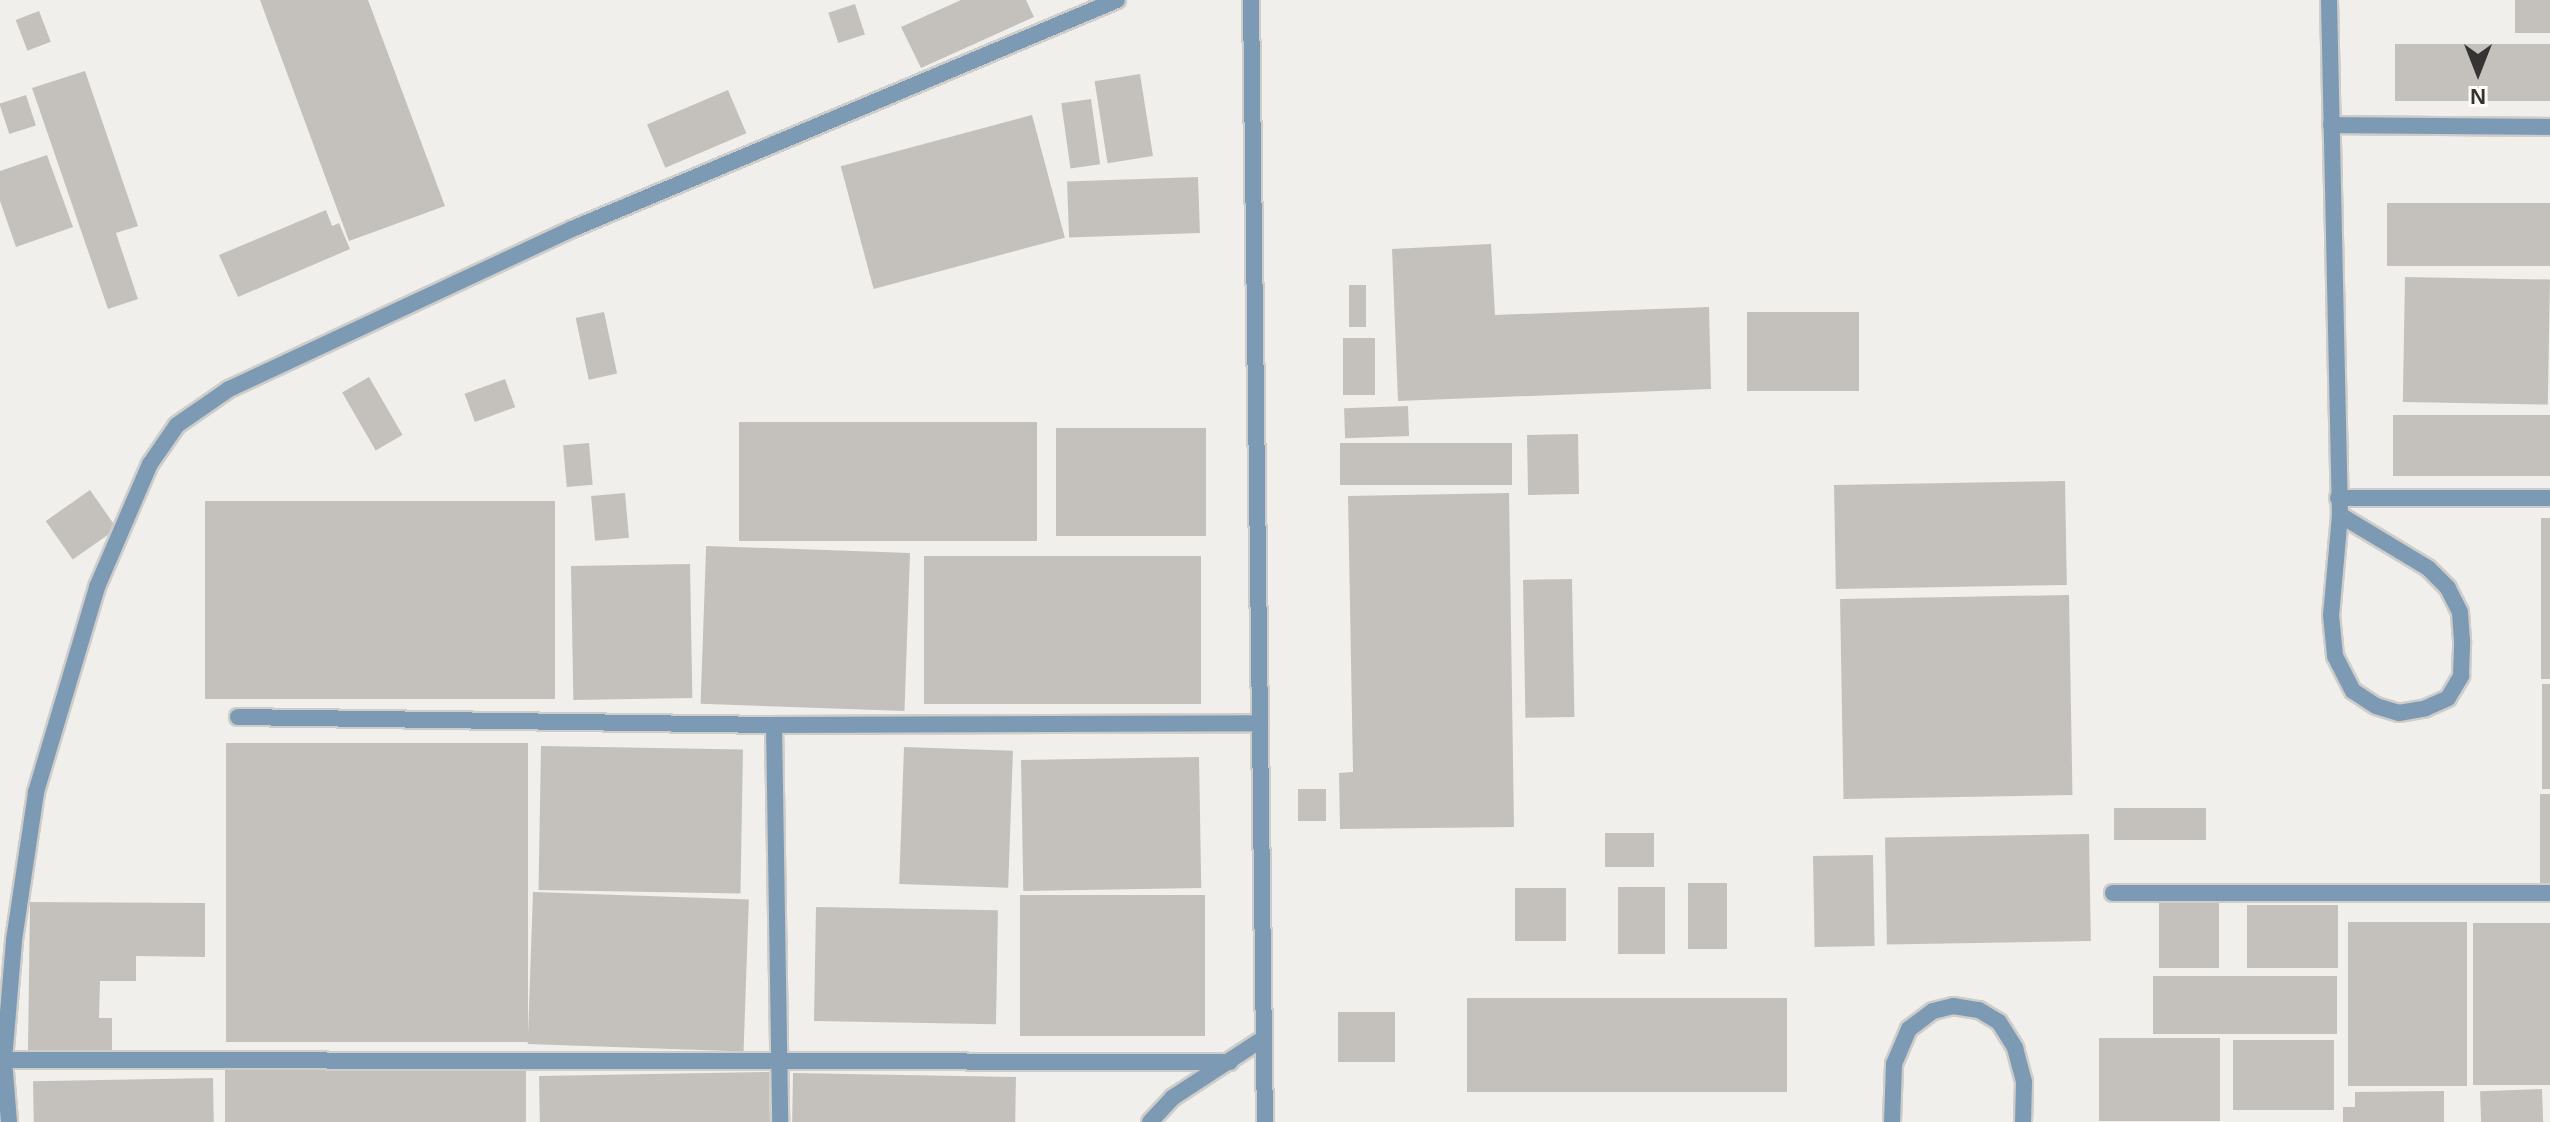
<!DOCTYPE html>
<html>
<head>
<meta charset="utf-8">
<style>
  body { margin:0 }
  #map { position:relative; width:2550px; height:1122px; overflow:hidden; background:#f1efeb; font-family:Helvetica,sans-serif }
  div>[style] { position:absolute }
  .building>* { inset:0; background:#c4c1bd; transform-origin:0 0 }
  .roads { filter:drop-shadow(2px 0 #cfcdca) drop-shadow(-2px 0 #cfcdca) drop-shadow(0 2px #cfcdca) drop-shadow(0 -2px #cfcdca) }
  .minor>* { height:16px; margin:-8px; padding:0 8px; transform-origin:8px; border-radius:8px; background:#7d9ab4 }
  span { translate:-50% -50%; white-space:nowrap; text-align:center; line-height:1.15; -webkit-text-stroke:6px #fffcf8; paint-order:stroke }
  .north { position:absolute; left:2438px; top:32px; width:80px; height:80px; -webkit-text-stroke:6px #fffcf8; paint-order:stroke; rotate:180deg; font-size:22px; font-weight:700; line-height:32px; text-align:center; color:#353433 }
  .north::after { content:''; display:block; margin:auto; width:28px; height:36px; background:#353433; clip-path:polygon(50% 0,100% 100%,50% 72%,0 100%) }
</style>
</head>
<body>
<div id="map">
  <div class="building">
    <div style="clip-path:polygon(260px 0,368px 0,445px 206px,349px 241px)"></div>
    <div style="clip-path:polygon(961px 0,1026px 0,1034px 17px,921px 68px,901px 27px)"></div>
    <div style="left:2515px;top:0;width:35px;height:33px"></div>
    <div style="left:855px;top:4px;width:32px;height:28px;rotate:72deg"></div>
    <div style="left:39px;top:11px;width:33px;height:25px;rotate:69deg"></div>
    <div style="left:2550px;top:44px;width:57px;height:155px;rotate:90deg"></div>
    <div style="clip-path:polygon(85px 71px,138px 226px,116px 233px,138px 299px,108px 309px,32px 88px)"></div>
    <div style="left:1140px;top:74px;width:83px;height:46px;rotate:81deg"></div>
    <div style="left:728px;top:90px;width:47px;height:88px;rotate:67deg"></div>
    <div style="left:26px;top:95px;width:32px;height:28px;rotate:72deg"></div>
    <div style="left:1091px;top:99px;width:66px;height:30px;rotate:82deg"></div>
    <div style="left:1032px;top:115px;width:127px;height:198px;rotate:75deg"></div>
    <div style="clip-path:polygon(47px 155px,73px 227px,16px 247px,0 201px,0 171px)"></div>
    <div style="left:1198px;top:177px;width:56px;height:131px;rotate:88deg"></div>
    <div style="left:2387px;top:203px;width:163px;height:63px"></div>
    <div style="clip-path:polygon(326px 210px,332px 226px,339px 223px,350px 249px,238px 297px,219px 255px)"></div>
    <div style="clip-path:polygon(1491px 244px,1495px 315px,1709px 307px,1711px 389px,1398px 401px,1392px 249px)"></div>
    <div style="left:2405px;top:277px;width:145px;height:125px;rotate:1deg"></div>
    <div style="left:1349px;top:285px;width:17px;height:42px"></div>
    <div style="left:604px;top:312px;width:63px;height:29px;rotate:78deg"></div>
    <div style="left:1747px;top:312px;width:112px;height:79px"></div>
    <div style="left:1343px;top:338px;width:32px;height:57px"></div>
    <div style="left:369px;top:377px;width:67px;height:31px;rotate:60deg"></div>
    <div style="left:505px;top:379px;width:30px;height:43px;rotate:70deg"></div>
    <div style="left:1408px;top:406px;width:30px;height:64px;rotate:88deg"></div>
    <div style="left:2393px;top:415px;width:157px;height:61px"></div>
    <div style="left:739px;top:422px;width:298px;height:119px"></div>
    <div style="left:1056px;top:428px;width:150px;height:108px"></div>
    <div style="left:1578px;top:434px;width:60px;height:51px;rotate:89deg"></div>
    <div style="left:589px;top:443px;width:42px;height:26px;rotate:85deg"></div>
    <div style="left:1512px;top:443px;width:42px;height:172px;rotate:90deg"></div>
    <div style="left:2065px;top:481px;width:104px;height:231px;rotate:89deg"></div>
    <div style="left:90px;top:490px;width:47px;height:54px;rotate:55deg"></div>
    <div style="left:625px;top:493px;width:45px;height:34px;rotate:85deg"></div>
    <div style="clip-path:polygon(1509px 493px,1514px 827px,1340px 829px,1339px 773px,1353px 772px,1348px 496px)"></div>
    <div style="left:555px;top:501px;width:198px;height:350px;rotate:90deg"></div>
    <div style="left:2541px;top:518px;width:9px;height:161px"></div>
    <div style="left:910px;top:553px;width:158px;height:204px;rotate:92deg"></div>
    <div style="left:924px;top:556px;width:277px;height:148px"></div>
    <div style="left:690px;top:564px;width:134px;height:119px;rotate:89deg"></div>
    <div style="left:1572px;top:579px;width:138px;height:49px;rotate:89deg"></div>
    <div style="left:2069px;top:595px;width:200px;height:229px;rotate:89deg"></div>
    <div style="left:2542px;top:684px;width:8px;height:105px"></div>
    <div style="left:226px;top:743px;width:302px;height:299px"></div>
    <div style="left:541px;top:746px;width:202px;height:144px;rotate:1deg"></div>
    <div style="left:904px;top:747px;width:109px;height:137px;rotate:2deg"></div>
    <div style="left:1199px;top:757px;width:131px;height:178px;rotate:89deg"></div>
    <div style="left:1298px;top:789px;width:28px;height:32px"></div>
    <div style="left:2540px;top:794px;width:10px;height:91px"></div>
    <div style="left:2114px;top:808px;width:92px;height:32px"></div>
    <div style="left:1605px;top:833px;width:49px;height:34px"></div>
    <div style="left:2089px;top:834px;width:107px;height:204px;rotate:89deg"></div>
    <div style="left:1873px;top:855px;width:91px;height:60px;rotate:89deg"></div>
    <div style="left:1688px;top:883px;width:39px;height:66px"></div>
    <div style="left:1618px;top:887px;width:47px;height:67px"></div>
    <div style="left:1566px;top:888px;width:53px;height:51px;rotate:90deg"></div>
    <div style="left:533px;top:892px;width:216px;height:152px;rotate:2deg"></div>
    <div style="left:1205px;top:895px;width:141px;height:185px;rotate:90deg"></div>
    <div style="left:2159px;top:899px;width:60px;height:69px"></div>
    <div style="clip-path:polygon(30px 902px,205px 903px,205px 957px,136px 956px,136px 981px,100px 981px,99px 1018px,112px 1018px,112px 1051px,28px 1050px)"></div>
    <div style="left:2247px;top:905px;width:91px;height:63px"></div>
    <div style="left:816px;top:907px;width:182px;height:114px;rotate:1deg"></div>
    <div style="left:2348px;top:922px;width:119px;height:164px"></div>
    <div style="left:2550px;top:923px;width:162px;height:77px;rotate:90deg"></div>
    <div style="left:2153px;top:976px;width:184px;height:58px"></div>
    <div style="left:1467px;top:998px;width:320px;height:94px"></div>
    <div style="left:1395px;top:1012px;width:50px;height:57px;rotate:90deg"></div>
    <div style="left:2099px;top:1038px;width:121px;height:83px"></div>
    <div style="left:2233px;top:1040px;width:101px;height:70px"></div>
    <div style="left:225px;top:1070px;width:301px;height:52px"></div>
    <div style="left:769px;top:1072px;width:50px;height:230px;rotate:89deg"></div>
    <div style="left:793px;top:1073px;width:223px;height:49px;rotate:1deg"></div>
    <div style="left:213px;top:1078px;width:44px;height:180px;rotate:89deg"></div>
    <div style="left:2542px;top:1089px;width:33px;height:62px;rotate:88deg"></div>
    <div style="clip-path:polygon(2444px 1091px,2444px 1122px,2343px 1122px,2343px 1107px,2355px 1107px,2355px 1092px)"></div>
  </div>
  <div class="roads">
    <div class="minor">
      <div style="left:1251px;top:0;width:1122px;rotate:89.29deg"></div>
      <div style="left:2329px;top:0;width:515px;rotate:88.78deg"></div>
      <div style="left:2340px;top:515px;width:100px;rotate:95.1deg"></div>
      <div style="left:2331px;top:615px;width:41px;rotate:84.4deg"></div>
      <div style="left:2335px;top:656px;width:39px;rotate:63deg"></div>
      <div style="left:2353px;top:691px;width:27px;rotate:33deg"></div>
      <div style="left:2376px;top:706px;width:24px;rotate:17deg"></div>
      <div style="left:2399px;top:713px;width:27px;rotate:-10deg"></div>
      <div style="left:2426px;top:708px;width:24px;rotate:-24deg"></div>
      <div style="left:2448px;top:698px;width:26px;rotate:-59deg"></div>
      <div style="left:2461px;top:676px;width:35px;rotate:-88deg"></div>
      <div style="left:2462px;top:641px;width:29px;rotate:-94deg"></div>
      <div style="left:2460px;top:612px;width:27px;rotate:-117deg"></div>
      <div style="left:2448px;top:588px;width:28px;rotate:-135deg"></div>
      <div style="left:2428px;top:568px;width:103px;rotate:-148.9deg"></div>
      <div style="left:2331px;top:125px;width:219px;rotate:0.5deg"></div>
      <div style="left:2338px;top:498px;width:212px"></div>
      <div style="left:238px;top:717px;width:536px;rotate:0.86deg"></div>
      <div style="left:774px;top:725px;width:397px;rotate:89.1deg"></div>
      <div style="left:774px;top:725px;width:485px;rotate:-0.2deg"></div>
      <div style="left:2113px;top:893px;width:437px"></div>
      <div style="left:4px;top:1060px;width:1226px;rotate:0.09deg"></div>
      <div style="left:9px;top:1122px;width:62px;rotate:-94.6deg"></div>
      <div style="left:4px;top:1060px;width:120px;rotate:-85.2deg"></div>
      <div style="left:14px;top:940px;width:150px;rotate:-81.5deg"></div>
      <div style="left:36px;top:792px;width:214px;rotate:-73.4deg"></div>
      <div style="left:97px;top:587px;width:134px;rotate:-66.7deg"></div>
      <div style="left:150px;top:464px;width:47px;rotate:-55.3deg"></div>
      <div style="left:177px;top:425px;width:63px;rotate:-34.7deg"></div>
      <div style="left:229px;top:389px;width:378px;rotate:-25deg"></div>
      <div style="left:572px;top:229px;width:591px;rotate:-22.79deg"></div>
      <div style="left:1150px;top:1122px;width:33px;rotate:-47deg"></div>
      <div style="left:1172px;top:1098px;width:106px;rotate:-33.1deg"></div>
      <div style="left:1892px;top:1122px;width:58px;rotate:-88deg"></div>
      <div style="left:1894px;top:1064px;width:38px;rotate:-67deg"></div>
      <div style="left:1909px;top:1029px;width:30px;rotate:-37deg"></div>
      <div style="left:1933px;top:1011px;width:21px;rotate:-14deg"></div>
      <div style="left:1953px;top:1006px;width:26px;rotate:9deg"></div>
      <div style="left:1979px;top:1010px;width:23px;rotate:31deg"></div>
      <div style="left:1999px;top:1022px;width:31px;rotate:58deg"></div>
      <div style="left:2015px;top:1048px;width:35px;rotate:75deg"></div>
      <div style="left:2024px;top:1082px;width:40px;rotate:91.4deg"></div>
    </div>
  </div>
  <div class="north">N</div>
</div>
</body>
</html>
